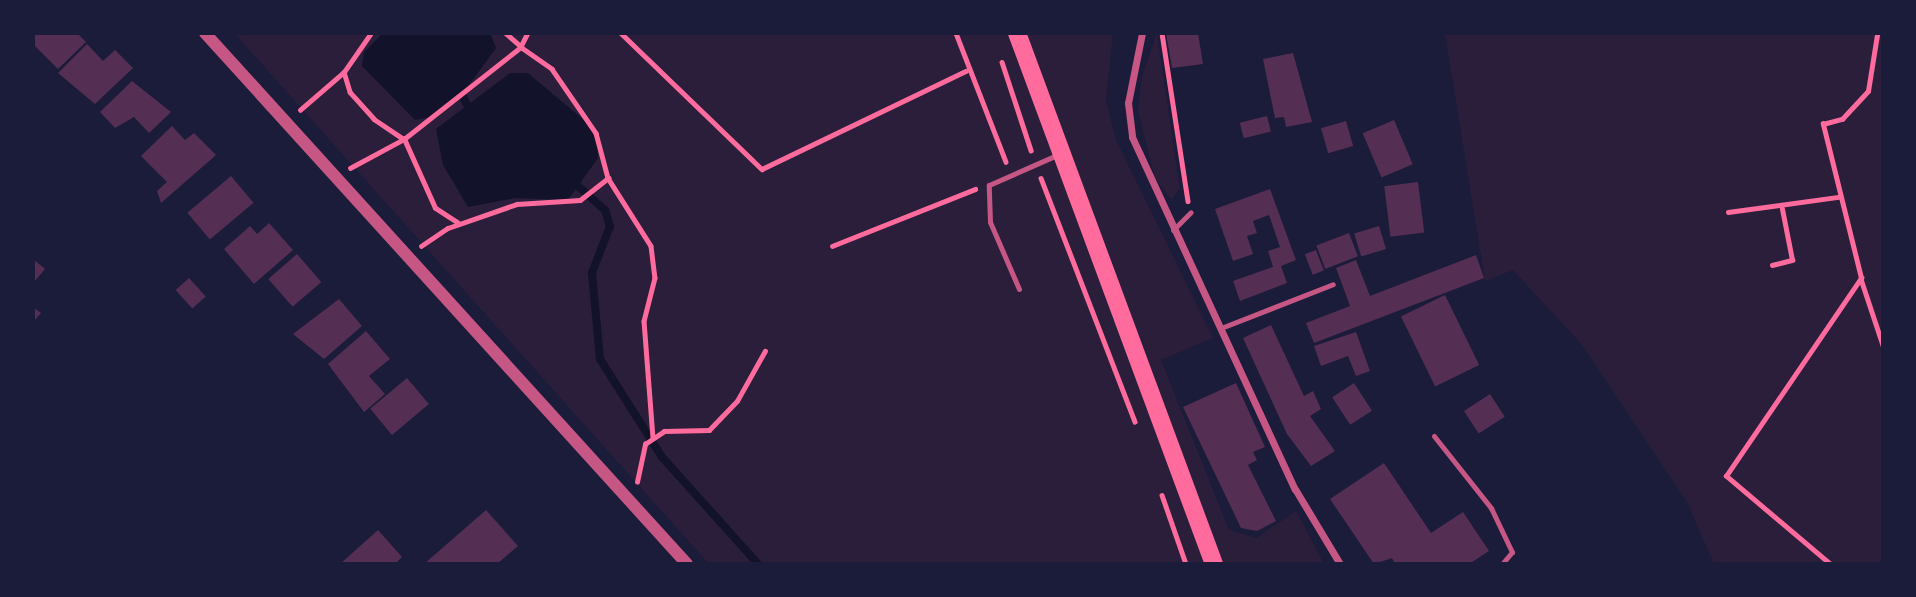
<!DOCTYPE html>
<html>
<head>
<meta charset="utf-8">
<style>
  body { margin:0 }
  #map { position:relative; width:1916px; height:597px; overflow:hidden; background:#1b1b3a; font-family:Cabin,sans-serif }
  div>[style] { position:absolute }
  .green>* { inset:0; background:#2a1e3b }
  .water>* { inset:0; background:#12122b }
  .stream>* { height:8px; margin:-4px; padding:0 4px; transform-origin:4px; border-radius:4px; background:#12122b }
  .building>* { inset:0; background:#542f53; transform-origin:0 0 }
  .path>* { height:4.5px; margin:-2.25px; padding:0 2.25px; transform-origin:2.25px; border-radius:2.25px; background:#ff6b9d }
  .service>* { height:5px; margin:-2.5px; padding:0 2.5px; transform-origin:2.5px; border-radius:2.5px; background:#c65784 }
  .minor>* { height:7px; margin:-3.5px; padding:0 3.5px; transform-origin:3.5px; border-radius:3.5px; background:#c65784 }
  .tertiary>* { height:12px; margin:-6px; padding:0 6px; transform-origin:6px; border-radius:6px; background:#c65784 }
  .primary>* { height:18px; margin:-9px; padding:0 9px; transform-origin:9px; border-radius:9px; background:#ff6b9d }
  span { translate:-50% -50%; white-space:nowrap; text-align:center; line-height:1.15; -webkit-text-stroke:6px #1b1b3a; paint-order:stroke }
  .frame { position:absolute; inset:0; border:35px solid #1b1b3a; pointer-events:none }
</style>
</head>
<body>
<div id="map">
  <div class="green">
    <div style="clip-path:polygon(234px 33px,1113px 33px,1106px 100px,1116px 140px,1213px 338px,1161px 360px,1229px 530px,1256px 538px,1296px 511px,1324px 564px,709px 564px)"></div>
    <div style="clip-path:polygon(1157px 33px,1180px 189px,1171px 200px,1154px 176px,1138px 110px,1142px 76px)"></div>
    <div style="clip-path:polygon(1445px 33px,1883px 33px,1883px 564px,1714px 564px,1687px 502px,1583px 346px,1513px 270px,1485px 281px)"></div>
  </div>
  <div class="water">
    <div style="clip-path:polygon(383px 33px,490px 33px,496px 48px,466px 89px,431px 117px,415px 120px,362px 66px,364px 52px)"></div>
    <div style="clip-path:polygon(510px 73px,528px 73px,597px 131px,598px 158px,568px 200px,515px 198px,468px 207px,443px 165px,436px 129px)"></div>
  </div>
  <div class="stream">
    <div style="left:461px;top:93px;width:13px;rotate:63deg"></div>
    <div style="left:578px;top:186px;width:36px;rotate:42deg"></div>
    <div style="left:605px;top:210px;width:17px;rotate:73deg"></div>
    <div style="left:610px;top:226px;width:50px;rotate:111deg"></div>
    <div style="left:592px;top:273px;width:86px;rotate:84.7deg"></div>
    <div style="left:600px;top:359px;width:116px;rotate:57.7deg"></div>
    <div style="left:662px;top:457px;width:144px;rotate:48.1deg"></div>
  </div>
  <div class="building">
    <div style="clip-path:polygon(33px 33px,77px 33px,86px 42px,58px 69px,35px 46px)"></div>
    <div style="clip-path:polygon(1166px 33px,1198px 33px,1203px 64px,1172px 68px)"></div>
    <div style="clip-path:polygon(87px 44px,103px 61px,115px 50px,133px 68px,95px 104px,58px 73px)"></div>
    <div style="clip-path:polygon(1293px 53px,1312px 122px,1286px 127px,1284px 117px,1275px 118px,1263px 59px)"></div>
    <div style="clip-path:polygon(132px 81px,171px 112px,149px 133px,134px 117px,115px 128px,100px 112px)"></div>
    <div style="left:1267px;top:116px;width:16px;height:28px;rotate:76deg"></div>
    <div style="left:1394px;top:120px;width:48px;height:34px;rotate:67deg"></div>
    <div style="left:1346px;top:121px;width:26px;height:26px;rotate:74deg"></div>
    <div style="clip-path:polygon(172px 126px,185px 140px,194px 133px,216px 155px,161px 203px,157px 191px,167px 182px,141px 156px)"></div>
    <div style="left:231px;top:176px;width:35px;height:57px;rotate:50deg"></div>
    <div style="left:1418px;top:182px;width:51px;height:34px;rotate:83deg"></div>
    <div style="clip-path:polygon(1270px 189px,1296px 260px,1281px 266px,1287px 283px,1240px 301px,1233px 281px,1273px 267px,1268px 251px,1280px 247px,1269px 215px,1253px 221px,1257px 233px,1247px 236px,1253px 254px,1233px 261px,1215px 209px)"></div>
    <div style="clip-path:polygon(269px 223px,293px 250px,254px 284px,224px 249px,250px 226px,257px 234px)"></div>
    <div style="left:1379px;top:226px;width:24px;height:26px;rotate:73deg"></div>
    <div style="left:1349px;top:233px;width:25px;height:35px;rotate:69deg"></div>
    <div style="left:1316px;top:250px;width:22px;height:12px;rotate:69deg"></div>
    <div style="left:297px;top:254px;width:37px;height:38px;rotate:49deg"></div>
    <div style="clip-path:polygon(1476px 255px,1484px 278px,1314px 343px,1306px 323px,1350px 306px,1336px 268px,1356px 260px,1370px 296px)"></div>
    <div style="clip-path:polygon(33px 259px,45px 269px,33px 283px)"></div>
    <div style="left:189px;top:278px;width:25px;height:18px;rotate:48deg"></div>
    <div style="left:1445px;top:295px;width:78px;height:49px;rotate:64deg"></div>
    <div style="clip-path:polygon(339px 299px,362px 326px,324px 359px,293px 334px)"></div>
    <div style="clip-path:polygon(33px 307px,41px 313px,33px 322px)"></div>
    <div style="clip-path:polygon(1271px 325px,1304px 396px,1313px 391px,1321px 409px,1310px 416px,1335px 451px,1311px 466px,1287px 434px,1243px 338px)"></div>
    <div style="clip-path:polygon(366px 331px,390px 359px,369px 376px,385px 394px,364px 412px,328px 364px)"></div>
    <div style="clip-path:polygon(1356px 332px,1370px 371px,1356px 376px,1348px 356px,1321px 366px,1314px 346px)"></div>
    <div style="left:407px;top:378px;width:34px;height:48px;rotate:50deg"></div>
    <div style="clip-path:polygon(1236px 383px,1265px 447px,1253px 452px,1257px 460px,1248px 465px,1276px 521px,1257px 531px,1241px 528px,1183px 407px)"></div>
    <div style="left:1354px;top:383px;width:33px;height:26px;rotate:57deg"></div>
    <div style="left:1490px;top:394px;width:27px;height:31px;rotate:57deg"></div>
    <div style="clip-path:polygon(1384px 463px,1431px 533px,1463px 512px,1489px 551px,1469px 564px,1395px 564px,1392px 558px,1374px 564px,1330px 499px)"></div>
    <div style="clip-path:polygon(486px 510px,518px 546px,497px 564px,424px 564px)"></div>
    <div style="clip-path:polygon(378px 530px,402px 557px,395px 564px,340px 564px)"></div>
  </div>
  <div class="path">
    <div style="left:528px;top:33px;width:16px;rotate:117deg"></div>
    <div style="left:521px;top:47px;width:38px;rotate:35deg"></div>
    <div style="left:552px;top:69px;width:78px;rotate:55.5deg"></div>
    <div style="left:596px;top:133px;width:47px;rotate:75.1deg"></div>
    <div style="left:608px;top:178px;width:80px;rotate:57.7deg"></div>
    <div style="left:651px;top:246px;width:32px;rotate:83deg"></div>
    <div style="left:655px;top:278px;width:44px;rotate:104.3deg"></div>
    <div style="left:644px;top:321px;width:116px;rotate:85.6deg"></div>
    <div style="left:621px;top:33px;width:196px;rotate:44deg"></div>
    <div style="left:762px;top:169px;width:226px;rotate:-25.7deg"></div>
    <div style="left:956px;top:33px;width:138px;rotate:68.8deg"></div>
    <div style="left:1162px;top:33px;width:170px;rotate:81.2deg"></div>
    <div style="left:1002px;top:62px;width:93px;rotate:71.8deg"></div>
    <div style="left:344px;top:72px;width:21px;rotate:73deg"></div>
    <div style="left:350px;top:92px;width:36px;rotate:48deg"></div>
    <div style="left:374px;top:119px;width:36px;rotate:34deg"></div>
    <div style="left:300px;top:110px;width:58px;rotate:-40.8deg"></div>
    <div style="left:344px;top:72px;width:47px;rotate:-55.3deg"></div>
    <div style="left:350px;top:168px;width:61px;rotate:-28.2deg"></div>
    <div style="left:1041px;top:178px;width:261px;rotate:68.9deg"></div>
    <div style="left:1728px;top:212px;width:111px;rotate:-7.8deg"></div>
    <div style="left:458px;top:223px;width:27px;rotate:-147deg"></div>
    <div style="left:435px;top:208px;width:76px;rotate:-114.2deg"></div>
    <div style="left:404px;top:139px;width:149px;rotate:-38.2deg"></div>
    <div style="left:521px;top:47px;width:21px;rotate:-139deg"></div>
    <div style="left:421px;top:246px;width:32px;rotate:-34deg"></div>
    <div style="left:448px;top:228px;width:73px;rotate:-19.2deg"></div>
    <div style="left:517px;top:204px;width:63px;rotate:-3.6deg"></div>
    <div style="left:580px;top:200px;width:36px;rotate:-38deg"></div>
    <div style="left:832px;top:246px;width:154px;rotate:-21.7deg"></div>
    <div style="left:1772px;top:265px;width:21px;rotate:-14deg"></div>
    <div style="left:1792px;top:260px;width:52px;rotate:-101.1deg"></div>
    <div style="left:1861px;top:279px;width:70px;rotate:71.6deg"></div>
    <div style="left:637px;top:482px;width:39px;rotate:-78deg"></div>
    <div style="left:645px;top:444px;width:23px;rotate:-34deg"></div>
    <div style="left:664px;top:431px;width:45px;rotate:-1.3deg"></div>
    <div style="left:709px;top:430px;width:40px;rotate:-46deg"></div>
    <div style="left:737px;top:401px;width:57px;rotate:-60.8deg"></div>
    <div style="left:1162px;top:495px;width:73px;rotate:70.8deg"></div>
    <div style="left:1775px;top:564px;width:2px"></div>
    <div style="left:1830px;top:564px;width:136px;rotate:-139.8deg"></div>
    <div style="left:1726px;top:476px;width:240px;rotate:-55.7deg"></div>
    <div style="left:1861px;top:278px;width:159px;rotate:-103.9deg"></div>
    <div style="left:1823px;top:124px;width:20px;rotate:-15deg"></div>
    <div style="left:1842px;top:119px;width:38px;rotate:-47deg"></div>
    <div style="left:1868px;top:91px;width:57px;rotate:-80.9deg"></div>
  </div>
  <div class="service">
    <div style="left:1173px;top:230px;width:25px;rotate:-45deg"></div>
    <div style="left:1019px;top:289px;width:73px;rotate:-113.4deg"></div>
    <div style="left:990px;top:222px;width:37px;rotate:-92deg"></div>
    <div style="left:989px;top:185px;width:74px;rotate:-23.8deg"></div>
    <div style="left:1221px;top:328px;width:120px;rotate:-21.4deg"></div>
    <div style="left:1434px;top:436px;width:92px;rotate:51.6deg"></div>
    <div style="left:1491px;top:508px;width:49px;rotate:64.5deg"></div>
    <div style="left:1512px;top:552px;width:16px;rotate:130deg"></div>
  </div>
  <div class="minor">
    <div style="left:1142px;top:33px;width:71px;rotate:101.3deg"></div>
    <div style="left:1128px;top:103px;width:34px;rotate:83deg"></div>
    <div style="left:1132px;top:137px;width:388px;rotate:65.2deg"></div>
    <div style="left:1295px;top:489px;width:87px;rotate:59deg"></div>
  </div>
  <div class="tertiary">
    <div style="left:205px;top:33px;width:717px;rotate:47.77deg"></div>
  </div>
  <div class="primary">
    <div style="left:1017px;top:33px;width:566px;rotate:69.65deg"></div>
  </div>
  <div class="frame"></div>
</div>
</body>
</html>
